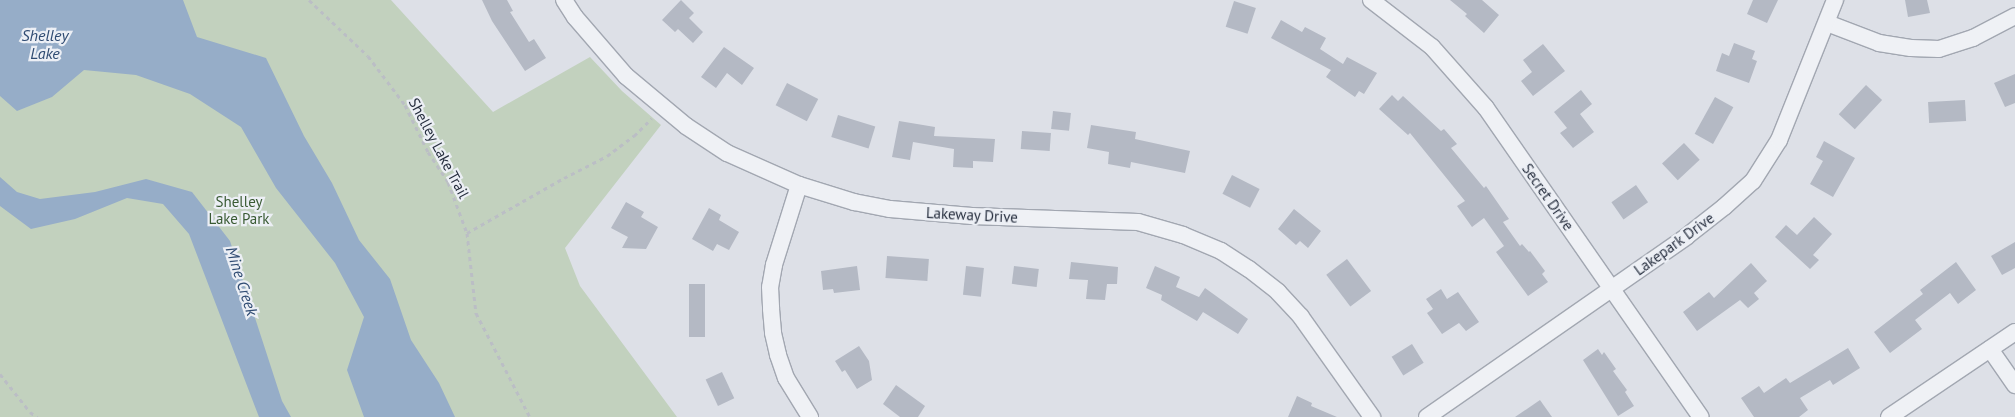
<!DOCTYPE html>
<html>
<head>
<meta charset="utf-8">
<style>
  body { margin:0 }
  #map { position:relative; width:2015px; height:417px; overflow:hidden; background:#dde0e7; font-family:"PT Sans",sans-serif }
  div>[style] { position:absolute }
  .green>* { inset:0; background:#c2d1be }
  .water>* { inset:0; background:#96adc8 }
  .building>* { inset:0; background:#b4b9c4; transform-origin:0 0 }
  .path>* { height:3px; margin-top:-1.5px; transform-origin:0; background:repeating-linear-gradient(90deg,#bbbec5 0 4px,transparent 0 8px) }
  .roads { filter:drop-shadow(1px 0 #a2a7b1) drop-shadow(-1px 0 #a2a7b1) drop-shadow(0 1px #a2a7b1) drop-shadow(0 -1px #a2a7b1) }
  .street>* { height:16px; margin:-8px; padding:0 8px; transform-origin:8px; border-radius:8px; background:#eff1f5 }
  span { translate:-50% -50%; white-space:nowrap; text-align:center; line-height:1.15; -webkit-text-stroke:4.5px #eceff5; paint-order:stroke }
  .street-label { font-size:15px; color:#262e3e }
  .park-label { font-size:15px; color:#395a33 }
  .water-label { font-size:16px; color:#2f4b72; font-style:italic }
</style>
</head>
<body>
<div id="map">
  <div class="green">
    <div style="clip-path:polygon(0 0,391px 0,493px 112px,590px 57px,622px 91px,661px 125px,565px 248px,580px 286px,677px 417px,0 417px)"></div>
  </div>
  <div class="water">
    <div style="clip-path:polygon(0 0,183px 0,197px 37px,266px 58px,304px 136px,332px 183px,359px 240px,390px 279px,411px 340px,439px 383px,455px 417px,364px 417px,347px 370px,364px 317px,335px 263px,276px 188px,241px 127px,190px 94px,136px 75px,84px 70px,52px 97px,17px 111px,0 96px)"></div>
    <div style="clip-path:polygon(0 177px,17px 192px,40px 199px,95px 192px,146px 179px,192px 192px,230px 241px,282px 401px,291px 417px,259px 417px,189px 234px,163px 204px,127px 198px,75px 219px,31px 229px,0 206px)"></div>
  </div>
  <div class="building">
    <div style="clip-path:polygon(482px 0,507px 0,513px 11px,510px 12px,529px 42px,534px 39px,546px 58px,525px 71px,492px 21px)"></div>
    <div style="clip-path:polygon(681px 0,694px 13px,689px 18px,703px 32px,693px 43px,678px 29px,675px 32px,662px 20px)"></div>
    <div style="clip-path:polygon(1450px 0,1482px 0,1499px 15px,1484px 33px,1465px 16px,1467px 14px)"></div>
    <div style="clip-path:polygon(1753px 0,1778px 0,1767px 23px,1747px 14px)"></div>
    <div style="clip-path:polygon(1905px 0,1927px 0,1930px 13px,1908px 17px)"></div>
    <div style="left:1234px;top:1px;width:23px;height:27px;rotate:18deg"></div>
    <div style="clip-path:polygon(1281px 20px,1302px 32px,1305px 27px,1326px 38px,1320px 49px,1343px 64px,1347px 57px,1377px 73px,1364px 94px,1359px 91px,1355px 97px,1326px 77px,1331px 70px,1271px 38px)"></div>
    <div style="clip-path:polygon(1734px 43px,1755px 51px,1752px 59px,1757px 61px,1749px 83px,1716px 71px,1722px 53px,1729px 56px)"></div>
    <div style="clip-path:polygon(1543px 44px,1565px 71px,1533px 96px,1521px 81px,1532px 72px,1523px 60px)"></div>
    <div style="clip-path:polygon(724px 47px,754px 68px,742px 85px,727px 73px,716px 88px,701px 77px)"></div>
    <div style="clip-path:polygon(2015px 74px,2015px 103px,2005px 107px,1994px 83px)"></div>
    <div style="left:787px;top:83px;width:35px;height:25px;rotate:27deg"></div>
    <div style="left:1866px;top:85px;width:22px;height:40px;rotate:43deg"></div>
    <div style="clip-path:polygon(1581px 90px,1592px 104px,1580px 114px,1594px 132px,1573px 148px,1560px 133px,1567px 128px,1554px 112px)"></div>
    <div style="clip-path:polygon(1392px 95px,1398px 101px,1403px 96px,1441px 131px,1444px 129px,1457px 144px,1451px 148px,1484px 188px,1486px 186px,1509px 219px,1503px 222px,1520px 246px,1522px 244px,1529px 252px,1530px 251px,1545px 271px,1542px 274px,1548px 282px,1528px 296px,1496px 252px,1504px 246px,1484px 218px,1472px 227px,1457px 206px,1465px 201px,1410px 133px,1408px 135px,1379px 109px)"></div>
    <div style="left:1715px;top:97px;width:21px;height:42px;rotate:29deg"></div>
    <div style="left:1965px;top:100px;width:21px;height:37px;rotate:87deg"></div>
    <div style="left:1053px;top:111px;width:18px;height:18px;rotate:6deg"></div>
    <div style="left:838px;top:115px;width:39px;height:23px;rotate:17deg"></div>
    <div style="clip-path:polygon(899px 121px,935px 127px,934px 136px,995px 139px,993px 162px,973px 161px,973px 168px,953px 167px,954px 149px,913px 142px,910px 160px,892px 157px)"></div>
    <div style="clip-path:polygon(1091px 125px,1136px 132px,1135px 139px,1190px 151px,1185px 173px,1131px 162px,1130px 168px,1108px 164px,1109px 152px,1087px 148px)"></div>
    <div style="left:1022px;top:131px;width:29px;height:18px;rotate:4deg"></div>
    <div style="clip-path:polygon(1824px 141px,1855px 158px,1833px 197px,1810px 184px,1823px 161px,1816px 157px)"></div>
    <div style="left:1684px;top:143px;width:23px;height:30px;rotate:47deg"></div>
    <div style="left:1232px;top:175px;width:31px;height:21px;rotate:27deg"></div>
    <div style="left:1636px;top:185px;width:21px;height:30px;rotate:55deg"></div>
    <div style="clip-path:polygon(626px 202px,644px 212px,641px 217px,658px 227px,646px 249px,622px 248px,628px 237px,611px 228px)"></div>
    <div style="clip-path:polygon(709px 208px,721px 215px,719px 220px,739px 232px,729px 250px,717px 244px,713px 251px,692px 239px)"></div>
    <div style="clip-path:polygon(1294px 209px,1321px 231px,1308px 248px,1300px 241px,1296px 245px,1278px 229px)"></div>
    <div style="clip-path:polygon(1814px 217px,1832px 234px,1813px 255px,1819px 260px,1810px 269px,1775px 237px,1786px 225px,1797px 235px)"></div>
    <div style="clip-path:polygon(2015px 242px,2015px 268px,2002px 275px,1991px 256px)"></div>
    <div style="left:887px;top:256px;width:42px;height:22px;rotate:4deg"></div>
    <div style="left:1347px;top:259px;width:40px;height:26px;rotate:53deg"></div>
    <div style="clip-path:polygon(1071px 262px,1118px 267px,1117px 284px,1107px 284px,1105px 300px,1086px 299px,1088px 280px,1069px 279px)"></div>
    <div style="clip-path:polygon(1956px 262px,1976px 290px,1958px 304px,1950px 293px,1915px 320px,1922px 329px,1890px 353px,1874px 332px,1923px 294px,1920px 290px)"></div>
    <div style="clip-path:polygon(1751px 263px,1767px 281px,1754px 293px,1759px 299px,1748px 308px,1740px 300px,1697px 331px,1683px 312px,1709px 292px,1714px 298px)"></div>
    <div style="clip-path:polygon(857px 266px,860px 290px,834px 293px,833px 289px,823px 290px,821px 271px)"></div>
    <div style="left:966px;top:266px;width:18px;height:29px;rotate:6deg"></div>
    <div style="left:1014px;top:266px;width:25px;height:18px;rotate:7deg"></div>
    <div style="clip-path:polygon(1155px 266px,1180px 277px,1176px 287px,1199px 297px,1205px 288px,1248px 319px,1238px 334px,1203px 312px,1197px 321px,1161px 300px,1162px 295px,1146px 288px)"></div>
    <div style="left:689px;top:284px;width:16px;height:53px"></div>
    <div style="clip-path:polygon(1441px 289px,1447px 299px,1458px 292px,1479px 322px,1466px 331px,1459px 323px,1442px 334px,1427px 313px,1433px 309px,1426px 299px)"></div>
    <div style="left:1412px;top:344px;width:22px;height:24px;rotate:58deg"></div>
    <div style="clip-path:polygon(859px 346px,869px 361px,872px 380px,857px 389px,845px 370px,842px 372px,835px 361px)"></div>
    <div style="clip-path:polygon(1848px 348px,1860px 368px,1833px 385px,1830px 380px,1800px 398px,1808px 410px,1799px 417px,1754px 417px,1741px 398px,1759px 386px,1764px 393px,1786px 378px,1790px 383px)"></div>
    <div style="clip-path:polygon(1598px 349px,1602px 355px,1604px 352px,1616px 369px,1613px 371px,1627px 390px,1625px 392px,1634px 406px,1618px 416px,1583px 360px)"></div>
    <div style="left:722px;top:372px;width:29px;height:18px;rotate:65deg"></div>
    <div style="clip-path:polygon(896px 385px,925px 406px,918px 417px,900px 417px,883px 404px)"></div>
    <div style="clip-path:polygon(1297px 396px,1312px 403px,1311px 406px,1337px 417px,1288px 417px)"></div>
    <div style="clip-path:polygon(1540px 400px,1552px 417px,1515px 417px)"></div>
  </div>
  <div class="path">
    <div style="left:309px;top:0;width:81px;rotate:43.5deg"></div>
    <div style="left:368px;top:56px;width:61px;rotate:52.9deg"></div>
    <div style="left:405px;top:105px;width:52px;rotate:63.9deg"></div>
    <div style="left:428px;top:152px;width:36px;rotate:56deg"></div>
    <div style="left:448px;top:182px;width:54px;rotate:69.6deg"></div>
    <div style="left:467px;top:233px;width:81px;rotate:83.6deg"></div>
    <div style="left:476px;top:313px;width:117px;rotate:62.6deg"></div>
    <div style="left:467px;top:233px;width:112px;rotate:-29.6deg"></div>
    <div style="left:564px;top:178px;width:48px;rotate:-27.1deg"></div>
    <div style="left:607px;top:156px;width:34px;rotate:-37deg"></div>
    <div style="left:634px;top:136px;width:25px;rotate:-45deg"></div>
    <div style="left:0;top:374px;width:48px;rotate:51.7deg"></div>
    <div style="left:30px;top:412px;width:9px;rotate:36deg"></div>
  </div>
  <div class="roads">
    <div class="street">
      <div style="left:564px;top:0;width:20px;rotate:57deg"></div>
      <div style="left:575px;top:17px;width:78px;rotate:49.2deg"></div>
      <div style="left:626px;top:76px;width:78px;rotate:39.8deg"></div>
      <div style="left:686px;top:126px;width:49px;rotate:33.4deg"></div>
      <div style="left:727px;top:153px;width:79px;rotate:24deg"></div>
      <div style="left:799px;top:185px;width:58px;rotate:17.2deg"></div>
      <div style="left:854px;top:202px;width:37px;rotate:11deg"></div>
      <div style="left:890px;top:209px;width:82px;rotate:4.9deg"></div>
      <div style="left:972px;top:216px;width:166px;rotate:2.1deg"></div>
      <div style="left:1138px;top:222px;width:47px;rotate:16.1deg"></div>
      <div style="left:1183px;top:235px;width:41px;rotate:22.8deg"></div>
      <div style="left:1221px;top:251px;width:33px;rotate:33deg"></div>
      <div style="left:1249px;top:269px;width:37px;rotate:38deg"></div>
      <div style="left:1278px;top:292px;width:34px;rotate:47deg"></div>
      <div style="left:1301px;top:317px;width:123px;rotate:54.6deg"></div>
      <div style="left:1371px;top:0;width:77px;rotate:37.6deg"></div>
      <div style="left:1432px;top:47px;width:81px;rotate:48.5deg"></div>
      <div style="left:1486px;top:108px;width:376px;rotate:55.2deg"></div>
      <div style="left:1827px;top:23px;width:56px;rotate:21deg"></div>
      <div style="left:1879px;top:43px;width:32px;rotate:9deg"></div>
      <div style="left:1911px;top:48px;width:28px;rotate:2deg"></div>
      <div style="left:1939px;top:49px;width:36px;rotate:-18deg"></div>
      <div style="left:1973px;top:38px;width:47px;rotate:-27.6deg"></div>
      <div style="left:799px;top:185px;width:84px;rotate:107.4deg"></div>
      <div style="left:774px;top:265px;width:22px;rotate:100deg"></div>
      <div style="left:770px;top:287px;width:22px;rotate:87deg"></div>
      <div style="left:771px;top:309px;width:24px;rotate:85deg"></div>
      <div style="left:773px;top:333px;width:23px;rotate:77deg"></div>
      <div style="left:778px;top:355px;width:24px;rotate:71deg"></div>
      <div style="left:786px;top:378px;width:46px;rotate:58.4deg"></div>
      <div style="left:1990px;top:349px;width:44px;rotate:55.2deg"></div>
      <div style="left:1427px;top:417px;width:317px;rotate:-34.8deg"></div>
      <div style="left:1687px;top:236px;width:47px;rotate:-38.1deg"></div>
      <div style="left:1724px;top:207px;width:39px;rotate:-42deg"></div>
      <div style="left:1753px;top:181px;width:49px;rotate:-57.6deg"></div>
      <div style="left:1779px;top:140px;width:151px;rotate:-68.2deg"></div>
      <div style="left:1889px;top:417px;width:152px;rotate:-34deg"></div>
    </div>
  </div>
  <div class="street-label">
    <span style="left:439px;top:148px;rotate:62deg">Shelley Lake Trail</span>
    <span style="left:1548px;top:197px;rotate:55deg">Secret Drive</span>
    <span style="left:972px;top:215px;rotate:3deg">Lakeway Drive</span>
    <span style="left:1674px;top:244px;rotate:-36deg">Lakepark Drive</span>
  </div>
  <div class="park-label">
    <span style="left:239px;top:210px">Shelley<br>Lake Park</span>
  </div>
  <div class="water-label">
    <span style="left:45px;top:44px">Shelley<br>Lake</span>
    <span style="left:242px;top:281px;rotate:72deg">Mine Creek</span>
  </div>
</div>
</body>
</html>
